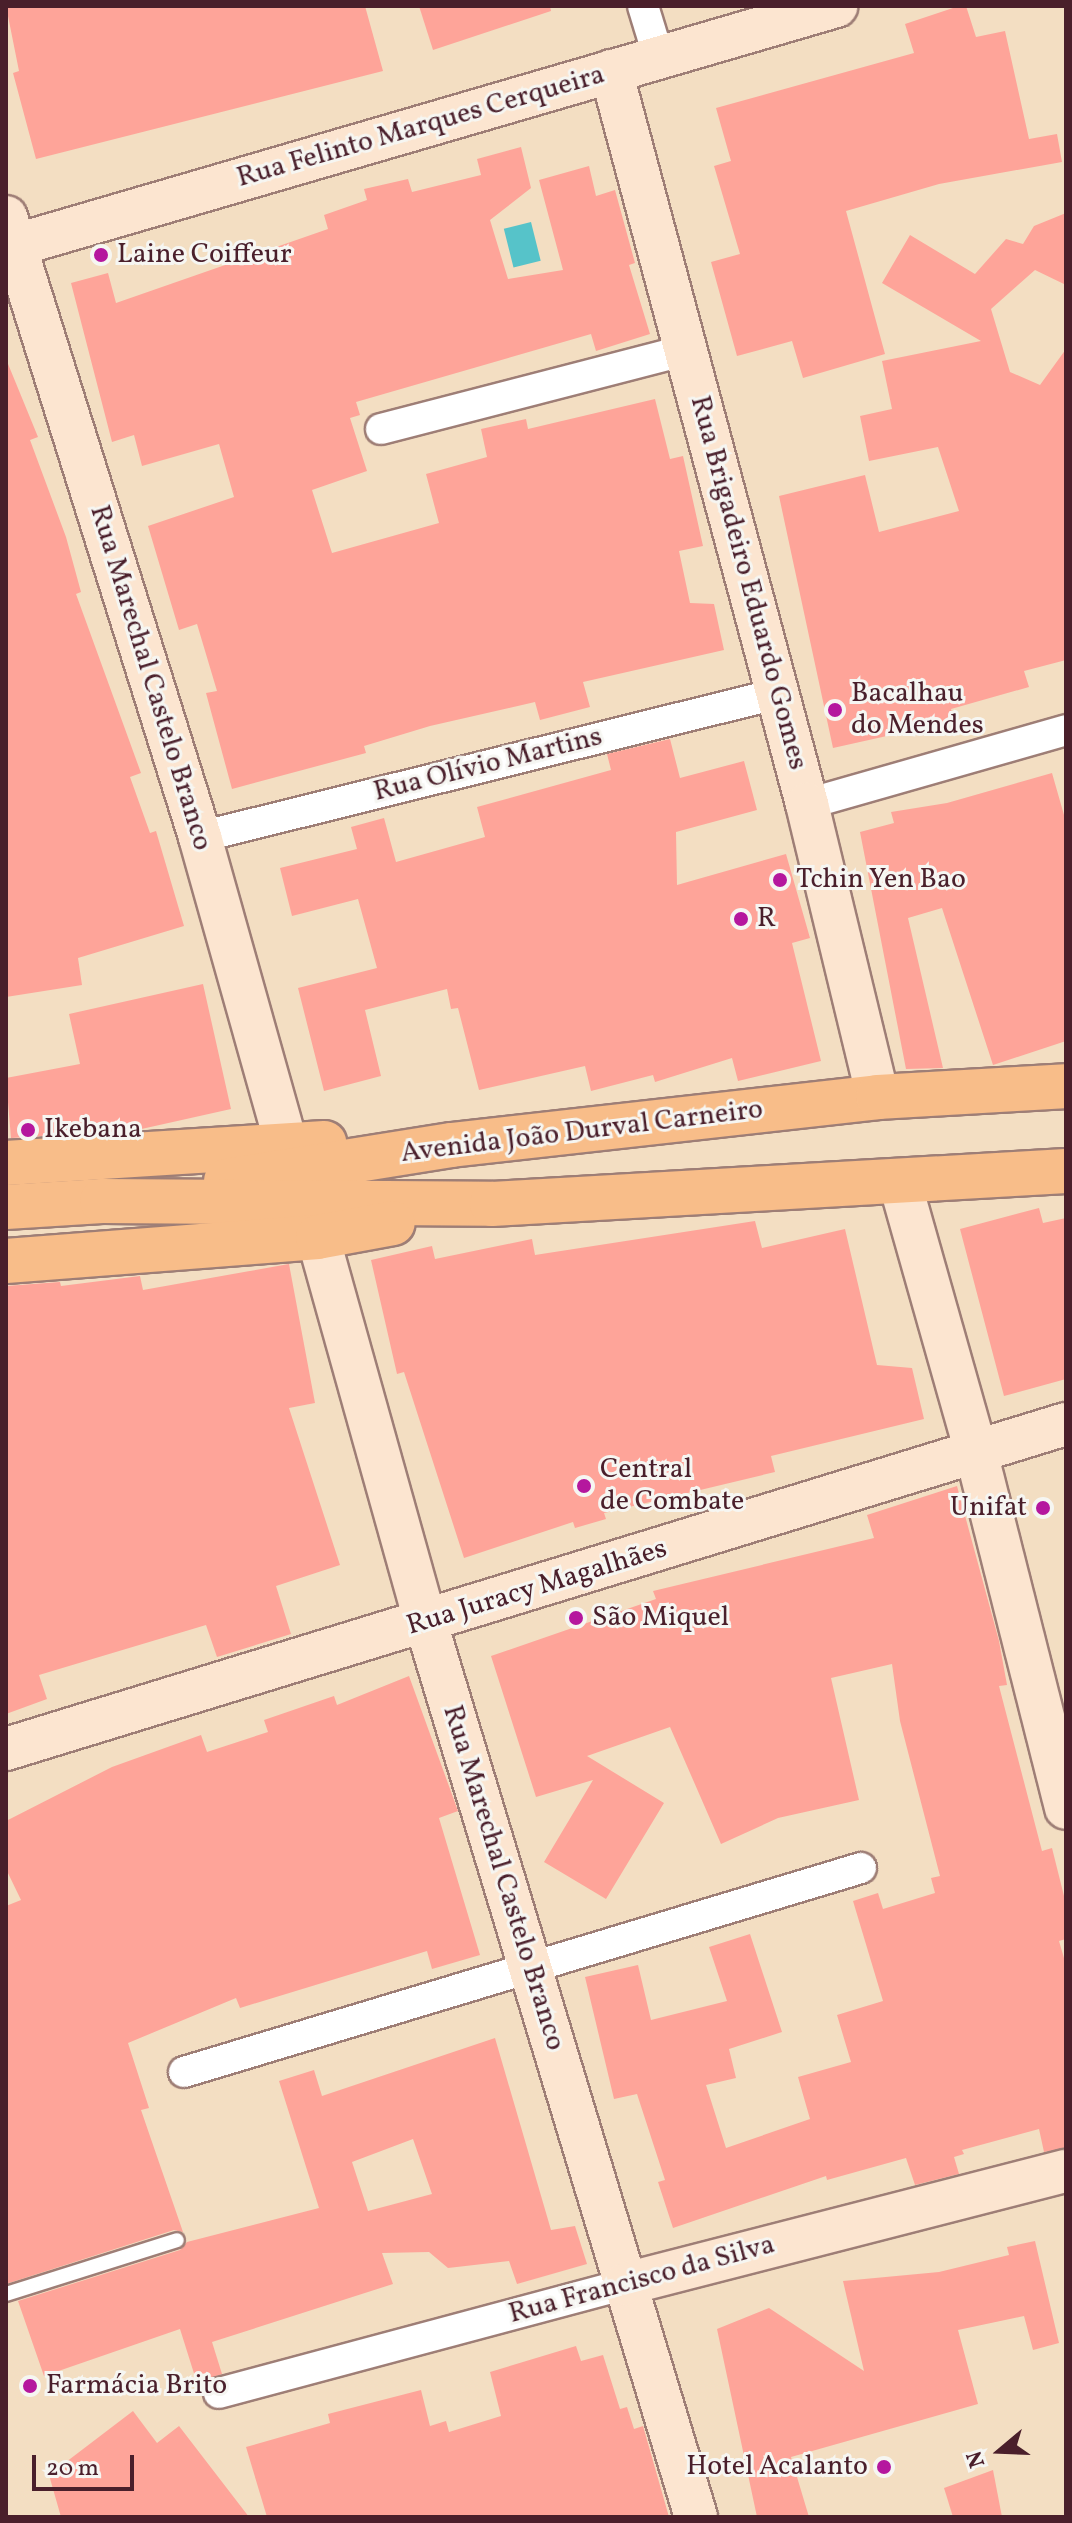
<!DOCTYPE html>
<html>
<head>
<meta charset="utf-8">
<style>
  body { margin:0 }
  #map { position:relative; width:1072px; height:2523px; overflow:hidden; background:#f3dec2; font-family:Vollkorn,serif }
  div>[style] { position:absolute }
  .water>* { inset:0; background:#56c3c9; transform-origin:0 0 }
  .building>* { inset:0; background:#fea499 }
  .roads { filter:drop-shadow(2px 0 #9e7e76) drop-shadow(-2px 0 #9e7e76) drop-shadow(0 2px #9e7e76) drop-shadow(0 -2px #9e7e76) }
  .lane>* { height:14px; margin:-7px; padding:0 7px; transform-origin:7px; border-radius:7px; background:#fff }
  .street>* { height:30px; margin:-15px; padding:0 15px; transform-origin:15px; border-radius:15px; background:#fff }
  .secondary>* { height:42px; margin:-21px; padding:0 21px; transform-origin:21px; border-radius:21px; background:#fce5d0 }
  .primary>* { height:44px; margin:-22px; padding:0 22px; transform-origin:22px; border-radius:22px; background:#f8bd89 }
  .dots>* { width:22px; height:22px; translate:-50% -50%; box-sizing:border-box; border:4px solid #f6f6f2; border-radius:50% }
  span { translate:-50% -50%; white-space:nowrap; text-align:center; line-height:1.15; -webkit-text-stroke:6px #f6f6f2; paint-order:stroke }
  .street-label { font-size:28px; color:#4a1f2b }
  .poi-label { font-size:28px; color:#4a1f2b }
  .left { translate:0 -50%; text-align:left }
  .right { translate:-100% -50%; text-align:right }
  .frame { position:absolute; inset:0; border:8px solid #4a1f2b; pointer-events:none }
  .north { position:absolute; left:960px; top:2411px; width:80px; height:80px; -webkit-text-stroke:6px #f6f6f2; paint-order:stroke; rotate:251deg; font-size:22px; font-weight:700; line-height:32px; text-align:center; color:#4a1f2b }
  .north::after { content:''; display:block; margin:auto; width:28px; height:36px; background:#4a1f2b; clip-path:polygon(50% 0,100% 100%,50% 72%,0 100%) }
  .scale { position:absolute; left:32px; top:2455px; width:102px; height:36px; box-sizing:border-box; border:4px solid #4a1f2b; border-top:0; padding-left:10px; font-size:24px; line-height:28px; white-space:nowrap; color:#4a1f2b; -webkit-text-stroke:6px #f6f6f2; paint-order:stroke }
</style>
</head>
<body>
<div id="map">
  <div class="water">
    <div style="left:531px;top:222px;width:40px;height:28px;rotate:76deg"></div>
  </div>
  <div class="building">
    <div style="clip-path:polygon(6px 6px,365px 6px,383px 71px,36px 159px,13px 73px,19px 71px)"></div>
    <div style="clip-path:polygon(419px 6px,550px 6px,551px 11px,433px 50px)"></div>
    <div style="clip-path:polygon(959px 6px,966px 6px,976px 37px,1005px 31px,1029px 139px,1057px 134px,1062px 162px,939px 184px,846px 211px,885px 354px,803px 378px,792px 341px,737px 356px,711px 262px,740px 254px,714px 166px,731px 161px,716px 108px,914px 53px,905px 24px)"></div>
    <div style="clip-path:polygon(521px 147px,531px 188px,490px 220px,508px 279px,563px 270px,539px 180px,589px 166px,596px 196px,615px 190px,635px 263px,629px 265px,650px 334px,596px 351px,591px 334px,356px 402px,360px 415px,350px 418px,367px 471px,312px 490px,332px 553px,439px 523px,426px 474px,487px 457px,481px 429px,526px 419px,528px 429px,655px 399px,670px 459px,683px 456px,703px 546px,679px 551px,690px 603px,714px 604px,724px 650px,583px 682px,590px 707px,540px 720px,535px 702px,430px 726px,364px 746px,366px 753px,232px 789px,206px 693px,217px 691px,197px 624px,179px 630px,148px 526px,234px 497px,219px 444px,142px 466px,134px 435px,112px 442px,71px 283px,108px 273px,116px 303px,328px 229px,324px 215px,367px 200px,364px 189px,408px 179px,412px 192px,481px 175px,477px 159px)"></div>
    <div style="clip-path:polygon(1066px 213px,1066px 285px,1035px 270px,991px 309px,1010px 372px,1040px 385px,1066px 349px,1066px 660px,1024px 671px,1029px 687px,951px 709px,954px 721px,833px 748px,779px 496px,865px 475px,879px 532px,959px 511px,938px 447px,869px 461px,860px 416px,892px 409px,882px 361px,981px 341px,882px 283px,910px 235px,975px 274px,1006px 239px,1023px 244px,1034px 226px)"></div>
    <div style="clip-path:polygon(6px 359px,38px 437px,30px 440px,66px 537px,81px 592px,76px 594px,141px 773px,130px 777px,150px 833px,156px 831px,184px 926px,78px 958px,82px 985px,6px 997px)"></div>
    <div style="clip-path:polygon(670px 739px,680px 778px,744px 761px,757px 810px,676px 832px,677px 885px,786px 854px,810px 938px,792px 943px,821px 1061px,738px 1081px,732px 1058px,655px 1082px,653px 1075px,591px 1091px,585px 1066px,479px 1090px,458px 1008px,451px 1009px,447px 989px,365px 1010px,381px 1076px,324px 1091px,298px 988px,377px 968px,358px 899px,292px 916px,280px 868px,357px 849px,351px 827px,384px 818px,396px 862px,485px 837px,477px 807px,611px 770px,607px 754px)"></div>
    <div style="clip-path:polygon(1052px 773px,1066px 822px,1066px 1041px,993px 1065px,942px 908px,908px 918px,943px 1068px,906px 1069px,860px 832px,894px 823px,891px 812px,947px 803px)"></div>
    <div style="clip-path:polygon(203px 984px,231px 1109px,137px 1130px,11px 1138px,6px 1078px,80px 1064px,69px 1014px)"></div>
    <div style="clip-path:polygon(1039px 1208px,1043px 1223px,1066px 1218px,1066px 1379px,1004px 1396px,960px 1229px)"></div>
    <div style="clip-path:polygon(755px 1221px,762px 1248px,845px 1229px,877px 1365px,912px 1368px,924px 1419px,771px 1456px,775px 1472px,604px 1513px,606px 1519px,575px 1528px,573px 1522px,464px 1558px,404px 1372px,397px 1374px,371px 1260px,432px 1246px,435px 1259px,532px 1239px,535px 1255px)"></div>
    <div style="clip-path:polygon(289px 1264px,315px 1403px,289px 1408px,340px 1565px,276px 1586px,291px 1634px,217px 1657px,206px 1625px,39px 1675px,47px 1699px,6px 1714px,6px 1286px,60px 1282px,61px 1286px,140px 1276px,143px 1290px)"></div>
    <div style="clip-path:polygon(957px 1486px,999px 1641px,1007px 1685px,999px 1686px,1042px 1851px,1052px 1848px,1066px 1904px,1066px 1939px,1059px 1941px,1066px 1965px,1066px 2148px,1044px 2152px,1039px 2129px,962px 2150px,964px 2154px,954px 2157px,959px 2174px,915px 2185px,906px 2158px,827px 2180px,826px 2176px,673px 2228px,658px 2182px,665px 2180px,637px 2094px,614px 2099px,585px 1977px,638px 1965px,651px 2020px,727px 2001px,709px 1947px,750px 1934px,782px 2032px,729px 2049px,736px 2078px,706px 2085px,726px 2148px,810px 2119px,798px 2077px,851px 2062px,837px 2015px,883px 2001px,853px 1901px,878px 1893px,883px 1909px,935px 1893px,931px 1878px,940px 1876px,900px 1721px,892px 1664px,831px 1678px,859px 1800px,778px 1818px,721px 1844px,670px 1727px,587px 1756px,664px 1803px,606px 1899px,544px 1862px,593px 1780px,536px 1797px,491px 1656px,656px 1599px,653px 1591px,874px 1538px,867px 1515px)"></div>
    <div style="clip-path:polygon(409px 1676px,458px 1811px,439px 1818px,480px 1955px,432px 1969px,427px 1951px,240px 2008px,236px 1998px,128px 2043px,149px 2108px,141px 2110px,183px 2232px,174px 2230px,6px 2284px,6px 1906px,21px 1900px,6px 1869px,6px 1821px,112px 1767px,201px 1735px,207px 1752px,268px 1732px,264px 1720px,334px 1696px,337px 1705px)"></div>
    <div style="clip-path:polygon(evenodd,495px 2038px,551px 2230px,575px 2226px,587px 2264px,517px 2284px,509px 2261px,448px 2268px,429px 2252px,382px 2253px,393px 2284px,212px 2342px,222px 2374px,207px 2380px,197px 2383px,180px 2329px,44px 2376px,18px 2301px,180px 2250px,187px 2242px,319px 2208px,279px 2081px,314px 2070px,322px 2096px,495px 2038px,413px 2139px,432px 2194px,368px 2211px,352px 2162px,413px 2139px)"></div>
    <div style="clip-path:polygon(1035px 2241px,1059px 2343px,1033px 2350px,1024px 2316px,958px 2330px,978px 2404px,791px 2457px,809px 2517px,757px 2517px,717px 2329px,769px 2308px,864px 2371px,843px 2281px,939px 2272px,1009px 2255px,1007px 2247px)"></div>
    <div style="clip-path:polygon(576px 2346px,581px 2361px,603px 2355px,620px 2409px,627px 2407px,634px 2429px,643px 2426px,669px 2517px,267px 2517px,246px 2447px,330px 2423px,328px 2414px,421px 2390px,430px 2426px,446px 2421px,449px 2432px,501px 2416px,490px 2372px)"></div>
    <div style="clip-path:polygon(133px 2411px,157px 2443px,179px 2426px,249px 2517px,61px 2517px,49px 2475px)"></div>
    <div style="clip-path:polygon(993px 2470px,1002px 2517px,953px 2517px,944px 2488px)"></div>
  </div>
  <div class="roads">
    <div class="lane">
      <div style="left:6px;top:2294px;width:179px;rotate:-17.5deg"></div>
    </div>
    <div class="street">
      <div style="left:643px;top:6px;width:51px;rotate:73deg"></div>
      <div style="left:381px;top:429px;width:315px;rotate:-14.5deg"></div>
      <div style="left:807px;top:804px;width:269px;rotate:-15.9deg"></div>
      <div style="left:200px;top:837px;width:593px;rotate:-13.94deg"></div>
      <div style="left:184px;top:2072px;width:707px;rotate:-16.77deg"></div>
      <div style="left:219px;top:2393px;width:420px;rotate:-15deg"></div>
    </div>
    <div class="secondary">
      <div style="left:611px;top:71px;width:759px;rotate:75.03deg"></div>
      <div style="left:807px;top:804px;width:301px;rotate:76.4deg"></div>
      <div style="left:6px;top:217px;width:650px;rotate:72.62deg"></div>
      <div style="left:200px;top:837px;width:317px;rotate:74.3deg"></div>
      <div style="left:6px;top:248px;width:865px;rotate:-16.25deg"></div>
      <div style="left:900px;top:1183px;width:280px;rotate:74.2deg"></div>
      <div style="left:976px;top:1452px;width:367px;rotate:75.8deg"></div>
      <div style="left:318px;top:1237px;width:401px;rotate:74.4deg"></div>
      <div style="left:426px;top:1623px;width:934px;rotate:73.19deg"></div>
      <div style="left:6px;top:1749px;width:1109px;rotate:-17.05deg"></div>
      <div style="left:625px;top:2284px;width:455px;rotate:-14.4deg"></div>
    </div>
    <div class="primary">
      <div style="left:6px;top:1163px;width:319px;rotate:-3.6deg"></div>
      <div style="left:226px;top:1181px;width:228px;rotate:-9.1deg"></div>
      <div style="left:451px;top:1145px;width:430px;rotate:-6.4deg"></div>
      <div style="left:878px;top:1097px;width:188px;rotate:-3.3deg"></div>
      <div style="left:6px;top:1207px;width:96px;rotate:-3.6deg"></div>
      <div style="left:102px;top:1201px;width:390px;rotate:0.4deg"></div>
      <div style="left:492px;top:1204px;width:575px;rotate:-3.29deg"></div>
      <div style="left:6px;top:1261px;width:313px;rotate:-4.4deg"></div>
      <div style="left:318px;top:1237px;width:76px;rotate:-10.6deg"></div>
    </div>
  </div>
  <div class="dots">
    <div style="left:101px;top:255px;background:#b5179e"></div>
    <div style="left:835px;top:710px;background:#b5179e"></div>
    <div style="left:780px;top:880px;background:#b5179e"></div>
    <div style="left:741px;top:919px;background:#b5179e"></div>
    <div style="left:28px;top:1130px;background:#b5179e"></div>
    <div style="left:584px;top:1486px;background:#b5179e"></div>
    <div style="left:1043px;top:1508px;background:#b5179e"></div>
    <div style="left:576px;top:1618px;background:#b5179e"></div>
    <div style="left:30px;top:2386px;background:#b5179e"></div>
    <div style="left:884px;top:2467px;background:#b5179e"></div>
  </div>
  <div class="street-label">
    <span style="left:421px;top:127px;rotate:-16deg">Rua Felinto Marques Cerqueira</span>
    <span style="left:748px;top:583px;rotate:75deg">Rua Brigadeiro Eduardo Gomes</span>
    <span style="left:150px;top:678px;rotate:73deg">Rua Marechal Castelo Branco</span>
    <span style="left:488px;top:765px;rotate:-14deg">Rua Olívio Martins</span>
    <span style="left:582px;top:1132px;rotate:-7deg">Avenida João Durval Carneiro</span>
    <span style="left:537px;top:1588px;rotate:-17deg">Rua Juracy Magalhães</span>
    <span style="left:503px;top:1878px;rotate:73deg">Rua Marechal Castelo Branco</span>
    <span style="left:642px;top:2280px;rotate:-15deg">Rua Francisco da Silva</span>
  </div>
  <div class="poi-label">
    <span class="left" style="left:117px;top:255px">Laine Coiffeur</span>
    <span class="left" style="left:851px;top:710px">Bacalhau<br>do Mendes</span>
    <span class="left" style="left:796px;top:880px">Tchin Yen Bao</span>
    <span class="left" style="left:757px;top:919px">R</span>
    <span class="left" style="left:44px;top:1130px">Ikebana</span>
    <span class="left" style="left:600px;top:1486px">Central<br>de Combate</span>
    <span class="right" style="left:1027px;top:1508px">Unifat</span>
    <span class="left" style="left:592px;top:1618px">São Miquel</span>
    <span class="left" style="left:46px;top:2386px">Farmácia Brito</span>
    <span class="right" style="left:868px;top:2467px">Hotel Acalanto</span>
  </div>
  <div class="frame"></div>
  <div class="north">N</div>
  <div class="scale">20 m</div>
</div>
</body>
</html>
